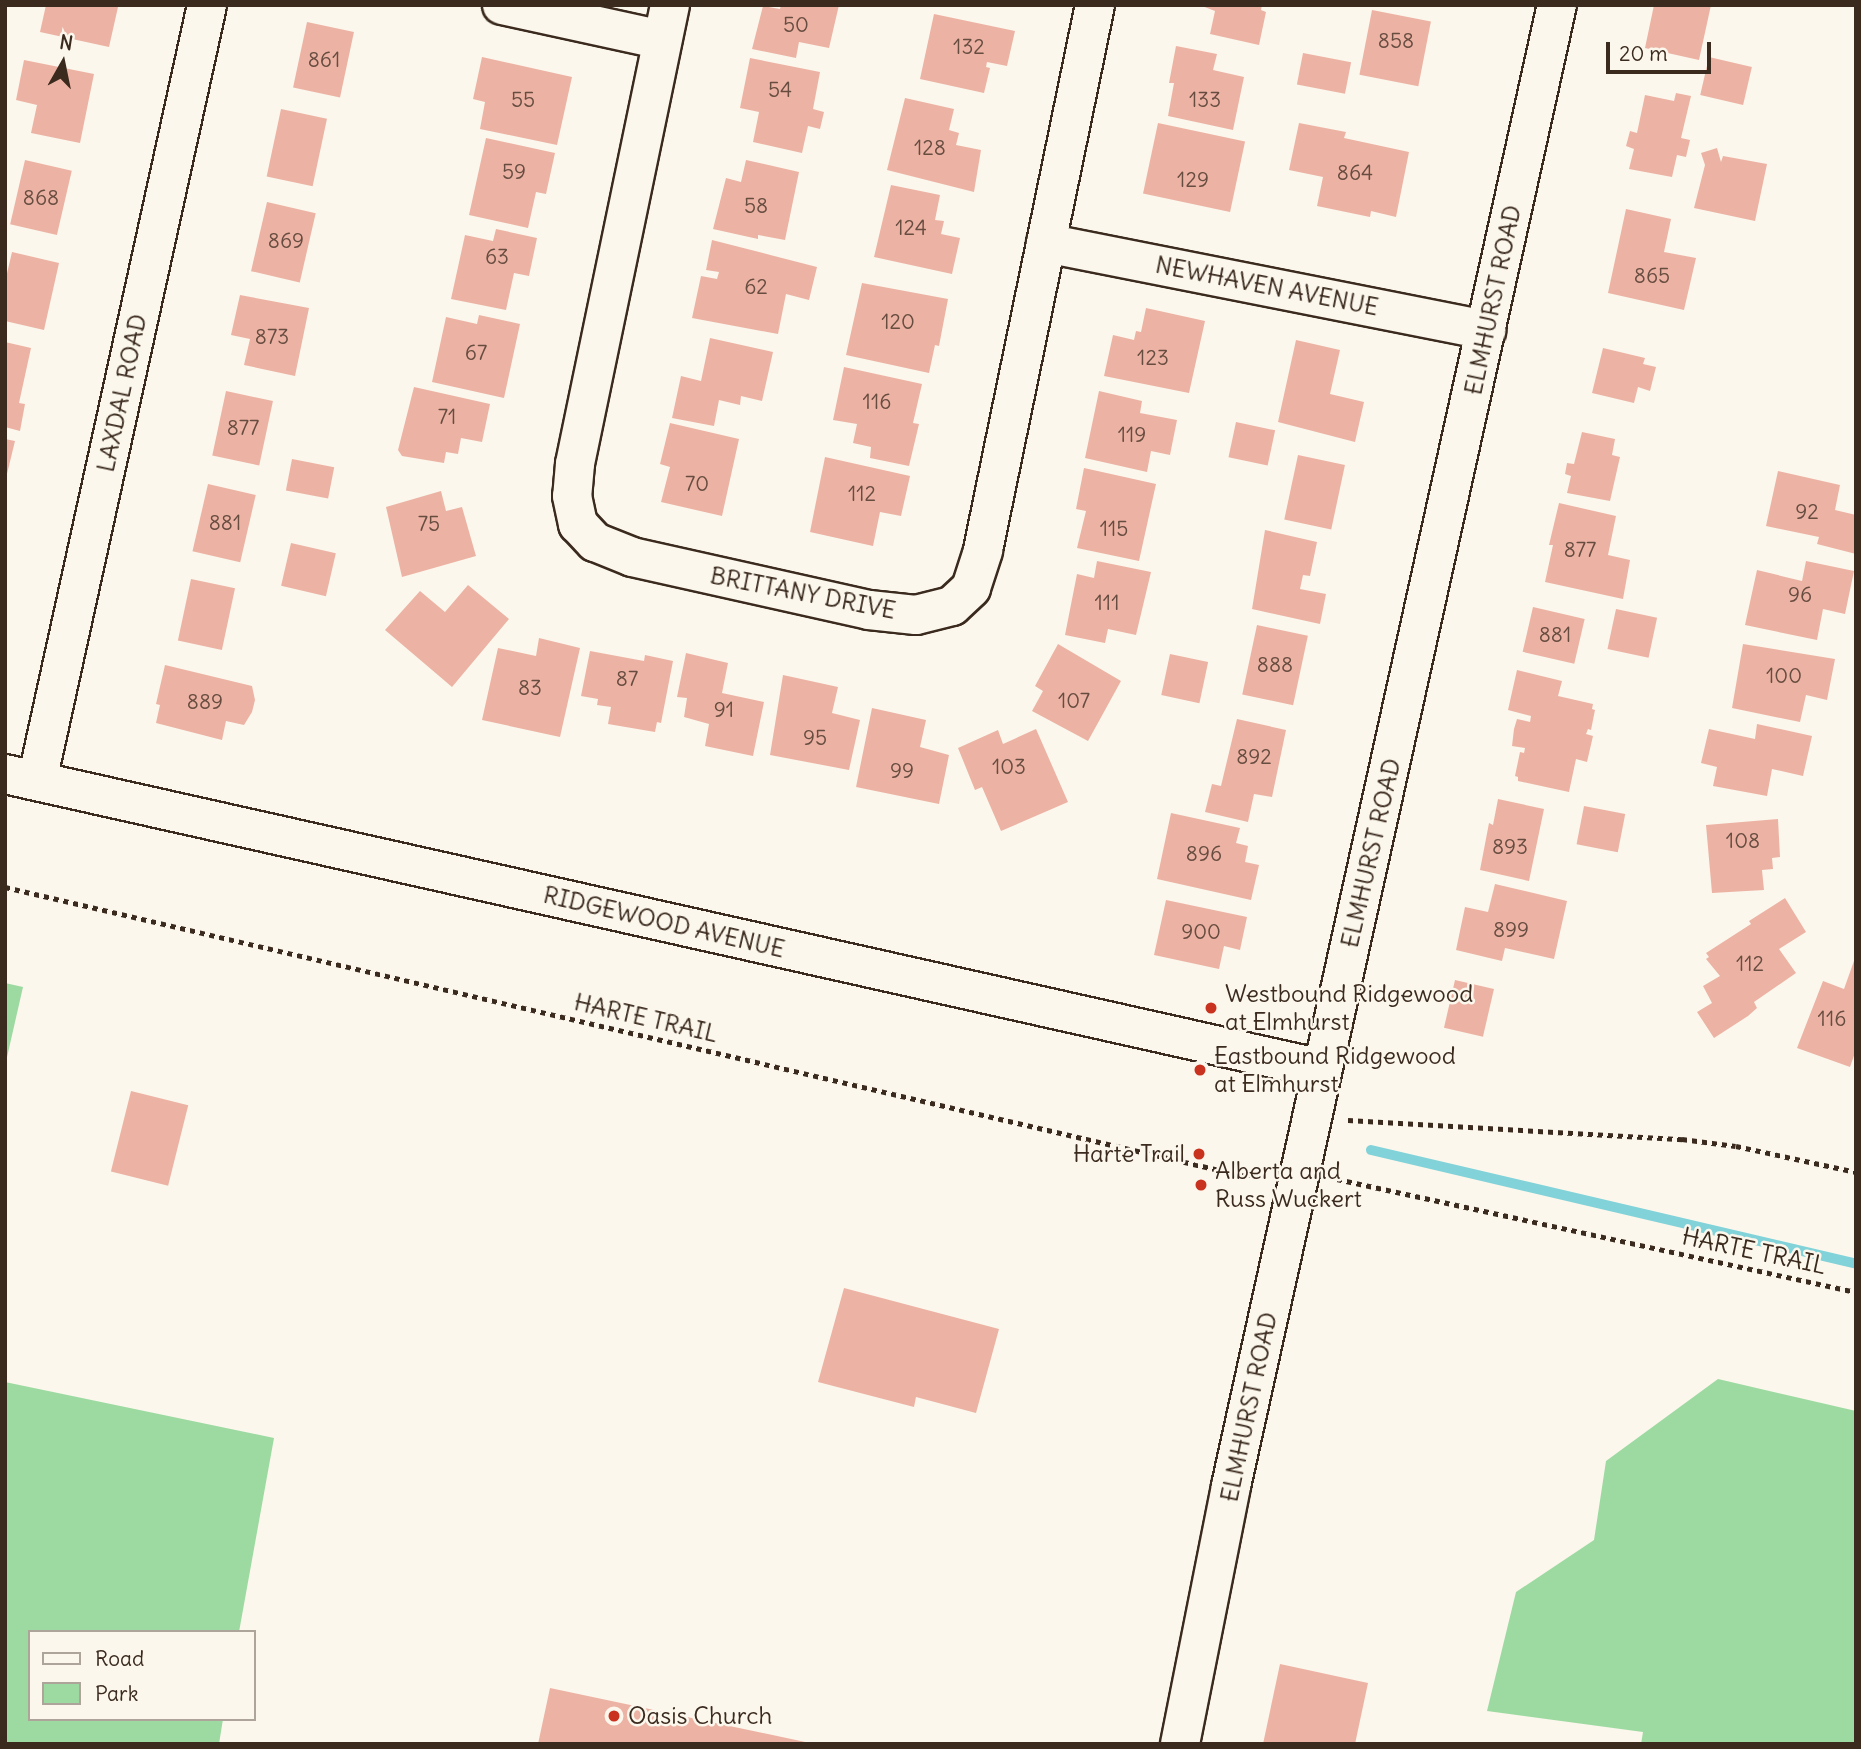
<!DOCTYPE html>
<html>
<head>
<meta charset="utf-8">
<style>
  body { margin:0 }
  #map { position:relative; width:1861px; height:1749px; overflow:hidden; background:#fbf7ec; font-family:Delius,sans-serif }
  div>[style] { position:absolute }
  .green>* { inset:0; background:#9ddaa2 }
  .stream>* { height:10px; margin:-5px; padding:0 5px; transform-origin:5px; border-radius:5px; background:#81d2d9 }
  .building>* { inset:0; background:#ecb3a4; transform-origin:0 0 }
  .path>* { height:4.5px; margin-top:-2.25px; transform-origin:0; background:repeating-linear-gradient(90deg,#3b2a1e 0 5px,transparent 0 10px) }
  .roads { filter:drop-shadow(2px 0 #3b2a1e) drop-shadow(-2px 0 #3b2a1e) drop-shadow(0 2px #3b2a1e) drop-shadow(0 -2px #3b2a1e) }
  .minor>* { height:38px; margin:-19px; padding:0 19px; transform-origin:19px; border-radius:19px; background:#fbf7ec }
  .dots>* { width:19px; height:19px; translate:-50% -50%; box-sizing:border-box; border:4px solid #fbf7ec; border-radius:50% }
  span { translate:-50% -50%; white-space:nowrap; text-align:center; line-height:1.15; -webkit-text-stroke:5px #fbf7ec; paint-order:stroke }
  .number-label { font-size:21px; color:#674c40 }
  .number-label span { -webkit-text-stroke-width:0 }
  .street-label { font-size:24px; color:#3b2a1e }
  .poi-label { font-size:24px; color:#3b2a1e }
  .left { translate:0 -50%; text-align:left }
  .right { translate:-100% -50%; text-align:right }
  .frame { position:absolute; inset:0; border:7px solid #3b2a1e; pointer-events:none }
  .legend { position:absolute; left:28px; top:1630px; width:228px; height:91px; box-sizing:border-box; background:#fbf7ec; border:2px solid #aea59a; margin:0; padding:9px 12px; list-style:none; font-size:21px; color:#3b2a1e }
  .legend li { display:flex; align-items:center; gap:14px; height:35px }
  .legend b { width:35px; border:2px solid #aea59a }
  .north { position:absolute; left:28px; top:28px; width:70px; height:70px; -webkit-text-stroke:5px #fbf7ec; paint-order:stroke; rotate:9deg; font-size:19px; font-weight:700; line-height:28px; text-align:center; color:#3b2a1e }
  .north::after { content:''; display:block; margin:auto; width:24px; height:32px; background:#3b2a1e; clip-path:polygon(50% 0,100% 100%,50% 72%,0 100%) }
  .scale { position:absolute; left:1606px; top:42px; width:105px; height:32px; box-sizing:border-box; border:4px solid #3b2a1e; border-top:0; padding-left:9px; font-size:21px; line-height:24px; white-space:nowrap; color:#3b2a1e; -webkit-text-stroke:5px #fbf7ec; paint-order:stroke }
</style>
</head>
<body>
<div id="map">
  <div class="green">
    <div style="clip-path:polygon(5px 983px,23px 987px,5px 1066px)"></div>
    <div style="clip-path:polygon(1718px 1379px,1856px 1411px,1856px 1744px,1641px 1744px,1643px 1732px,1487px 1711px,1516px 1592px,1594px 1540px,1606px 1461px)"></div>
    <div style="clip-path:polygon(5px 1382px,274px 1438px,239px 1632px,30px 1632px,30px 1719px,223px 1719px,219px 1744px,5px 1744px)"></div>
  </div>
  <div class="stream">
    <div style="left:1371px;top:1150px;width:498px;rotate:13.2deg"></div>
  </div>
  <div class="building">
    <div style="clip-path:polygon(46px 5px,118px 7px,109px 47px,40px 32px)"></div>
    <div style="clip-path:polygon(781px 5px,839px 5px,829px 48px,799px 42px,796px 58px,752px 49px,763px 6px,780px 9px)"></div>
    <div style="clip-path:polygon(1262px 5px,1261px 10px,1266px 12px,1259px 45px,1210px 34px,1215px 11px,1202px 6px)"></div>
    <div style="clip-path:polygon(1654px 5px,1711px 5px,1699px 60px,1645px 48px)"></div>
    <div style="left:1372px;top:10px;width:60px;height:66px;rotate:11deg"></div>
    <div style="clip-path:polygon(934px 14px,1015px 31px,1007px 66px,987px 62px,986px 67px,990px 68px,984px 93px,920px 79px)"></div>
    <div style="left:307px;top:22px;width:48px;height:67px;rotate:12deg"></div>
    <div style="clip-path:polygon(1176px 46px,1217px 54px,1213px 70px,1244px 77px,1233px 130px,1168px 116px,1174px 83px,1169px 83px)"></div>
    <div style="left:1303px;top:53px;width:49px;height:32px;rotate:11deg"></div>
    <div style="clip-path:polygon(482px 57px,572px 77px,557px 145px,480px 129px,485px 102px,473px 99px)"></div>
    <div style="left:1709px;top:57px;width:44px;height:39px;rotate:13deg"></div>
    <div style="clip-path:polygon(750px 58px,820px 72px,813px 109px,824px 112px,820px 129px,808px 126px,802px 153px,753px 142px,759px 112px,740px 108px)"></div>
    <div style="clip-path:polygon(24px 60px,94px 74px,80px 143px,31px 133px,37px 105px,16px 100px)"></div>
    <div style="clip-path:polygon(1676px 93px,1691px 96px,1681px 138px,1690px 140px,1686px 157px,1677px 155px,1672px 177px,1629px 169px,1634px 149px,1626px 146px,1630px 131px,1637px 133px,1645px 95px,1674px 101px)"></div>
    <div style="clip-path:polygon(905px 98px,954px 109px,949px 130px,959px 133px,956px 145px,981px 150px,974px 192px,887px 170px)"></div>
    <div style="left:281px;top:109px;width:47px;height:69px;rotate:12deg"></div>
    <div style="left:1158px;top:123px;width:89px;height:72px;rotate:12deg"></div>
    <div style="clip-path:polygon(1299px 123px,1346px 132px,1344px 138px,1409px 152px,1396px 217px,1371px 211px,1370px 217px,1317px 206px,1323px 177px,1289px 170px)"></div>
    <div style="clip-path:polygon(486px 138px,555px 153px,546px 194px,536px 192px,528px 228px,469px 215px)"></div>
    <div style="clip-path:polygon(1717px 148px,1721px 162px,1723px 156px,1767px 164px,1755px 221px,1694px 208px,1705px 165px,1701px 153px)"></div>
    <div style="left:25px;top:160px;width:48px;height:66px;rotate:13deg"></div>
    <div style="clip-path:polygon(746px 160px,799px 172px,785px 240px,758px 235px,758px 239px,713px 229px,726px 178px,741px 182px)"></div>
    <div style="clip-path:polygon(891px 185px,940px 195px,935px 220px,944px 221px,941px 234px,960px 238px,952px 274px,874px 257px)"></div>
    <div style="left:267px;top:202px;width:50px;height:71px;rotate:13deg"></div>
    <div style="clip-path:polygon(1626px 209px,1671px 219px,1664px 252px,1696px 258px,1684px 310px,1608px 293px)"></div>
    <div style="clip-path:polygon(496px 229px,537px 238px,529px 276px,514px 273px,506px 310px,451px 299px,465px 235px,493px 241px)"></div>
    <div style="clip-path:polygon(712px 240px,817px 267px,809px 300px,786px 294px,778px 334px,692px 318px,701px 276px,717px 279px,719px 272px,706px 270px)"></div>
    <div style="clip-path:polygon(12px 252px,59px 263px,44px 330px,5px 321px,5px 282px)"></div>
    <div style="clip-path:polygon(862px 283px,948px 299px,939px 346px,935px 345px,929px 373px,846px 355px)"></div>
    <div style="clip-path:polygon(240px 295px,309px 308px,295px 376px,244px 365px,250px 339px,231px 335px)"></div>
    <div style="clip-path:polygon(1146px 308px,1205px 321px,1189px 393px,1104px 376px,1113px 335px,1134px 340px,1136px 331px,1141px 332px)"></div>
    <div style="clip-path:polygon(479px 315px,520px 324px,504px 398px,432px 382px,446px 317px,477px 324px)"></div>
    <div style="clip-path:polygon(710px 338px,773px 352px,762px 401px,741px 396px,740px 405px,719px 400px,714px 426px,672px 418px,681px 376px,701px 381px)"></div>
    <div style="clip-path:polygon(1296px 340px,1340px 350px,1330px 394px,1364px 402px,1355px 442px,1278px 422px)"></div>
    <div style="clip-path:polygon(5px 342px,31px 348px,19px 403px,25px 404px,20px 431px,5px 427px)"></div>
    <div style="clip-path:polygon(1603px 348px,1645px 358px,1643px 364px,1656px 367px,1650px 391px,1638px 387px,1634px 403px,1592px 393px)"></div>
    <div style="clip-path:polygon(844px 367px,922px 384px,913px 423px,919px 424px,909px 466px,870px 458px,871px 447px,853px 443px,857px 424px,833px 420px)"></div>
    <div style="clip-path:polygon(414px 387px,490px 404px,482px 442px,461px 438px,458px 454px,446px 452px,444px 463px,402px 456px,398px 450px)"></div>
    <div style="left:226px;top:391px;width:48px;height:66px;rotate:12deg"></div>
    <div style="clip-path:polygon(1099px 391px,1142px 401px,1140px 413px,1177px 420px,1170px 455px,1151px 451px,1147px 472px,1085px 458px)"></div>
    <div style="left:1236px;top:422px;width:40px;height:36px;rotate:12deg"></div>
    <div style="clip-path:polygon(670px 423px,739px 439px,722px 516px,661px 502px,670px 467px,660px 464px)"></div>
    <div style="clip-path:polygon(1582px 432px,1615px 439px,1612px 455px,1620px 457px,1610px 501px,1567px 493px,1571px 476px,1565px 474px,1567px 463px,1574px 464px)"></div>
    <div style="clip-path:polygon(5px 439px,15px 441px,6px 478px,5px 478px)"></div>
    <div style="left:1298px;top:455px;width:48px;height:66px;rotate:12deg"></div>
    <div style="clip-path:polygon(825px 457px,910px 476px,901px 516px,880px 512px,873px 546px,810px 532px)"></div>
    <div style="left:292px;top:459px;width:43px;height:32px;rotate:11deg"></div>
    <div style="clip-path:polygon(1084px 468px,1156px 484px,1139px 561px,1077px 548px,1086px 511px,1076px 509px)"></div>
    <div style="clip-path:polygon(1778px 471px,1840px 485px,1835px 510px,1856px 515px,1856px 554px,1817px 544px,1819px 537px,1766px 526px)"></div>
    <div style="left:208px;top:484px;width:49px;height:69px;rotate:13deg"></div>
    <div style="clip-path:polygon(441px 491px,446px 511px,462px 507px,476px 556px,402px 577px,386px 507px)"></div>
    <div style="clip-path:polygon(1559px 503px,1616px 516px,1608px 555px,1630px 560px,1623px 599px,1545px 582px,1553px 545px,1549px 545px)"></div>
    <div style="clip-path:polygon(1265px 530px,1317px 542px,1310px 576px,1303px 575px,1300px 589px,1326px 594px,1320px 624px,1252px 609px)"></div>
    <div style="left:291px;top:543px;width:46px;height:44px;rotate:13deg"></div>
    <div style="clip-path:polygon(1097px 561px,1151px 572px,1136px 635px,1108px 629px,1105px 643px,1065px 635px,1077px 574px,1094px 578px)"></div>
    <div style="clip-path:polygon(1806px 561px,1854px 571px,1845px 614px,1823px 609px,1817px 640px,1745px 625px,1757px 570px,1802px 581px)"></div>
    <div style="left:191px;top:579px;width:45px;height:63px;rotate:12deg"></div>
    <div style="clip-path:polygon(468px 585px,509px 619px,452px 687px,385px 630px,420px 591px,445px 612px)"></div>
    <div style="left:1533px;top:607px;width:53px;height:46px;rotate:13deg"></div>
    <div style="left:1616px;top:609px;width:42px;height:41px;rotate:12deg"></div>
    <div style="left:1257px;top:625px;width:52px;height:71px;rotate:12deg"></div>
    <div style="clip-path:polygon(539px 638px,580px 648px,560px 737px,482px 720px,498px 648px,536px 656px)"></div>
    <div style="clip-path:polygon(1058px 644px,1121px 681px,1088px 741px,1032px 711px,1043px 691px,1035px 686px)"></div>
    <div style="clip-path:polygon(1743px 644px,1835px 659px,1827px 700px,1806px 695px,1800px 722px,1732px 708px)"></div>
    <div style="clip-path:polygon(590px 651px,644px 661px,645px 655px,673px 661px,661px 723px,657px 722px,655px 732px,608px 724px,611px 707px,597px 705px,598px 699px,581px 696px)"></div>
    <div style="clip-path:polygon(686px 653px,728px 663px,722px 693px,764px 702px,753px 756px,705px 746px,709px 724px,684px 717px,687px 698px,677px 697px)"></div>
    <div style="left:1170px;top:654px;width:39px;height:42px;rotate:12deg"></div>
    <div style="clip-path:polygon(165px 665px,252px 686px,255px 700px,252px 712px,244px 725px,226px 721px,222px 740px,156px 723px,160px 705px,156px 704px)"></div>
    <div style="clip-path:polygon(1517px 670px,1562px 681px,1558px 696px,1593px 704px,1592px 709px,1595px 710px,1591px 730px,1588px 729px,1586px 734px,1593px 736px,1587px 762px,1576px 759px,1569px 792px,1518px 781px,1518px 777px,1515px 776px,1520px 752px,1524px 753px,1525px 748px,1512px 746px,1514px 729px,1517px 719px,1530px 722px,1531px 716px,1508px 710px)"></div>
    <div style="clip-path:polygon(783px 675px,838px 687px,832px 713px,860px 720px,849px 770px,770px 755px)"></div>
    <div style="clip-path:polygon(872px 708px,926px 720px,920px 747px,949px 755px,939px 804px,856px 787px)"></div>
    <div style="clip-path:polygon(1237px 719px,1286px 730px,1272px 797px,1254px 794px,1248px 822px,1205px 812px,1212px 784px,1221px 786px)"></div>
    <div style="clip-path:polygon(1757px 724px,1812px 736px,1803px 776px,1772px 769px,1767px 796px,1713px 786px,1717px 767px,1701px 763px,1709px 729px,1755px 739px)"></div>
    <div style="clip-path:polygon(1036px 729px,1068px 802px,1001px 831px,982px 787px,975px 790px,958px 748px,998px 730px,1003px 744px)"></div>
    <div style="clip-path:polygon(1498px 799px,1544px 809px,1529px 881px,1480px 870px,1489px 823px,1493px 825px)"></div>
    <div style="left:1584px;top:806px;width:42px;height:39px;rotate:11deg"></div>
    <div style="clip-path:polygon(1171px 813px,1240px 828px,1236px 843px,1248px 846px,1245px 862px,1259px 865px,1251px 900px,1157px 879px)"></div>
    <div style="clip-path:polygon(1778px 819px,1780px 857px,1772px 858px,1773px 869px,1762px 870px,1764px 890px,1712px 893px,1706px 825px)"></div>
    <div style="clip-path:polygon(1495px 884px,1567px 901px,1554px 959px,1505px 948px,1502px 961px,1456px 950px,1465px 907px,1488px 912px)"></div>
    <div style="clip-path:polygon(1785px 898px,1806px 932px,1779px 949px,1796px 973px,1754px 1002px,1757px 1008px,1748px 1016px,1714px 1038px,1697px 1012px,1712px 1003px,1703px 986px,1720px 976px,1706px 959px,1709px 957px,1706px 953px,1751px 924px,1749px 921px)"></div>
    <div style="clip-path:polygon(1166px 900px,1247px 917px,1240px 950px,1224px 946px,1219px 969px,1154px 955px)"></div>
    <div style="clip-path:polygon(1855px 958px,1856px 1050px,1850px 1067px,1797px 1048px,1823px 981px,1844px 989px)"></div>
    <div style="left:1455px;top:980px;width:40px;height:49px;rotate:13deg"></div>
    <div style="left:131px;top:1091px;width:59px;height:83px;rotate:14deg"></div>
    <div style="clip-path:polygon(844px 1288px,999px 1329px,976px 1413px,916px 1397px,914px 1407px,818px 1382px)"></div>
    <div style="clip-path:polygon(1280px 1664px,1368px 1683px,1355px 1744px,1263px 1744px)"></div>
    <div style="clip-path:polygon(550px 1688px,810px 1743px,810px 1744px,538px 1744px)"></div>
  </div>
  <div class="path">
    <div style="left:5px;top:887px;width:1273px;rotate:13.12deg"></div>
    <div style="left:1245px;top:1176px;width:17px"></div>
    <div style="left:1348px;top:1120px;width:335px;rotate:3.3deg"></div>
    <div style="left:1682px;top:1139px;width:54px;rotate:7.4deg"></div>
    <div style="left:1736px;top:1146px;width:123px;rotate:12.2deg"></div>
    <div style="left:1337px;top:1179px;width:531px;rotate:12.28deg"></div>
  </div>
  <div class="roads">
    <div class="minor">
      <div style="left:502px;top:5px;width:164px;rotate:12.3deg"></div>
      <div style="left:670px;top:5px;width:469px;rotate:101.7deg"></div>
      <div style="left:575px;top:464px;width:32px;rotate:95deg"></div>
      <div style="left:572px;top:496px;width:29px;rotate:78deg"></div>
      <div style="left:578px;top:524px;width:25px;rotate:47deg"></div>
      <div style="left:595px;top:542px;width:40px;rotate:22deg"></div>
      <div style="left:632px;top:557px;width:243px;rotate:12.6deg"></div>
      <div style="left:869px;top:610px;width:47px;rotate:6.1deg"></div>
      <div style="left:916px;top:615px;width:37px;rotate:-14deg"></div>
      <div style="left:952px;top:606px;width:26px;rotate:-43deg"></div>
      <div style="left:971px;top:588px;width:40px;rotate:-72deg"></div>
      <div style="left:983px;top:550px;width:556px;rotate:-78.39deg"></div>
      <div style="left:1046px;top:243px;width:449px;rotate:11.2deg"></div>
      <div style="left:5px;top:774px;width:1350px;rotate:12.63deg"></div>
      <div style="left:37px;top:781px;width:794px;rotate:-77.64deg"></div>
      <div style="left:1180px;top:1744px;width:263px;rotate:-78.8deg"></div>
      <div style="left:1231px;top:1486px;width:1516px;rotate:-77.59deg"></div>
    </div>
  </div>
  <div class="dots">
    <div style="left:1211px;top:1008px;background:#c8321e"></div>
    <div style="left:1200px;top:1070px;background:#c8321e"></div>
    <div style="left:1199px;top:1154px;background:#c8321e"></div>
    <div style="left:1201px;top:1185px;background:#c8321e"></div>
    <div style="left:614px;top:1716px;background:#c8321e"></div>
  </div>
  <div class="number-label">
    <span style="left:796px;top:25px">50</span>
    <span style="left:1396px;top:41px">858</span>
    <span style="left:969px;top:47px">132</span>
    <span style="left:324px;top:60px">861</span>
    <span style="left:780px;top:90px">54</span>
    <span style="left:523px;top:100px">55</span>
    <span style="left:1205px;top:100px">133</span>
    <span style="left:930px;top:148px">128</span>
    <span style="left:514px;top:172px">59</span>
    <span style="left:1355px;top:173px">864</span>
    <span style="left:1193px;top:180px">129</span>
    <span style="left:41px;top:198px">868</span>
    <span style="left:756px;top:206px">58</span>
    <span style="left:911px;top:228px">124</span>
    <span style="left:286px;top:241px">869</span>
    <span style="left:497px;top:257px">63</span>
    <span style="left:1652px;top:276px">865</span>
    <span style="left:756px;top:287px">62</span>
    <span style="left:898px;top:322px">120</span>
    <span style="left:272px;top:337px">873</span>
    <span style="left:476px;top:353px">67</span>
    <span style="left:1153px;top:358px">123</span>
    <span style="left:877px;top:402px">116</span>
    <span style="left:447px;top:417px">71</span>
    <span style="left:243px;top:428px">877</span>
    <span style="left:1132px;top:435px">119</span>
    <span style="left:697px;top:484px">70</span>
    <span style="left:862px;top:494px">112</span>
    <span style="left:1807px;top:512px">92</span>
    <span style="left:225px;top:523px">881</span>
    <span style="left:429px;top:524px">75</span>
    <span style="left:1114px;top:529px">115</span>
    <span style="left:1580px;top:550px">877</span>
    <span style="left:1800px;top:595px">96</span>
    <span style="left:1107px;top:603px">111</span>
    <span style="left:1555px;top:635px">881</span>
    <span style="left:1275px;top:665px">888</span>
    <span style="left:1784px;top:676px">100</span>
    <span style="left:627px;top:679px">87</span>
    <span style="left:530px;top:688px">83</span>
    <span style="left:1074px;top:701px">107</span>
    <span style="left:205px;top:702px">889</span>
    <span style="left:724px;top:710px">91</span>
    <span style="left:815px;top:738px">95</span>
    <span style="left:1254px;top:757px">892</span>
    <span style="left:1009px;top:767px">103</span>
    <span style="left:902px;top:771px">99</span>
    <span style="left:1743px;top:841px">108</span>
    <span style="left:1510px;top:847px">893</span>
    <span style="left:1204px;top:854px">896</span>
    <span style="left:1511px;top:930px">899</span>
    <span style="left:1201px;top:932px">900</span>
    <span style="left:1750px;top:964px">112</span>
    <span style="left:1832px;top:1019px">116</span>
  </div>
  <div class="street-label">
    <span style="left:1267px;top:286px;rotate:11deg">NEWHAVEN AVENUE</span>
    <span style="left:1493px;top:300px;rotate:-78deg">ELMHURST ROAD</span>
    <span style="left:122px;top:393px;rotate:-78deg">LAXDAL ROAD</span>
    <span style="left:803px;top:593px;rotate:11deg">BRITTANY DRIVE</span>
    <span style="left:1371px;top:853px;rotate:-77deg">ELMHURST ROAD</span>
    <span style="left:664px;top:922px;rotate:13deg">RIDGEWOOD AVENUE</span>
    <span style="left:646px;top:1018px;rotate:13deg">HARTE TRAIL</span>
    <span style="left:1754px;top:1251px;rotate:12deg">HARTE TRAIL</span>
    <span style="left:1249px;top:1407px;rotate:-78deg">ELMHURST ROAD</span>
  </div>
  <div class="poi-label">
    <span class="left" style="left:1225px;top:1008px">Westbound Ridgewood<br>at Elmhurst</span>
    <span class="left" style="left:1214px;top:1070px">Eastbound Ridgewood<br>at Elmhurst</span>
    <span class="right" style="left:1185px;top:1154px">Harte Trail</span>
    <span class="left" style="left:1215px;top:1185px">Alberta and<br>Russ Wuckert</span>
    <span class="left" style="left:628px;top:1716px">Oasis Church</span>
  </div>
  <div class="frame"></div>
  <ul class="legend">
  <li><b style="height:9px;background:#fbf7ec"></b>Road</li>
  <li><b style="height:19px;background:#9ddaa2"></b>Park</li>
  </ul>
  <div class="north">N</div>
  <div class="scale">20 m</div>
</div>
</body>
</html>
